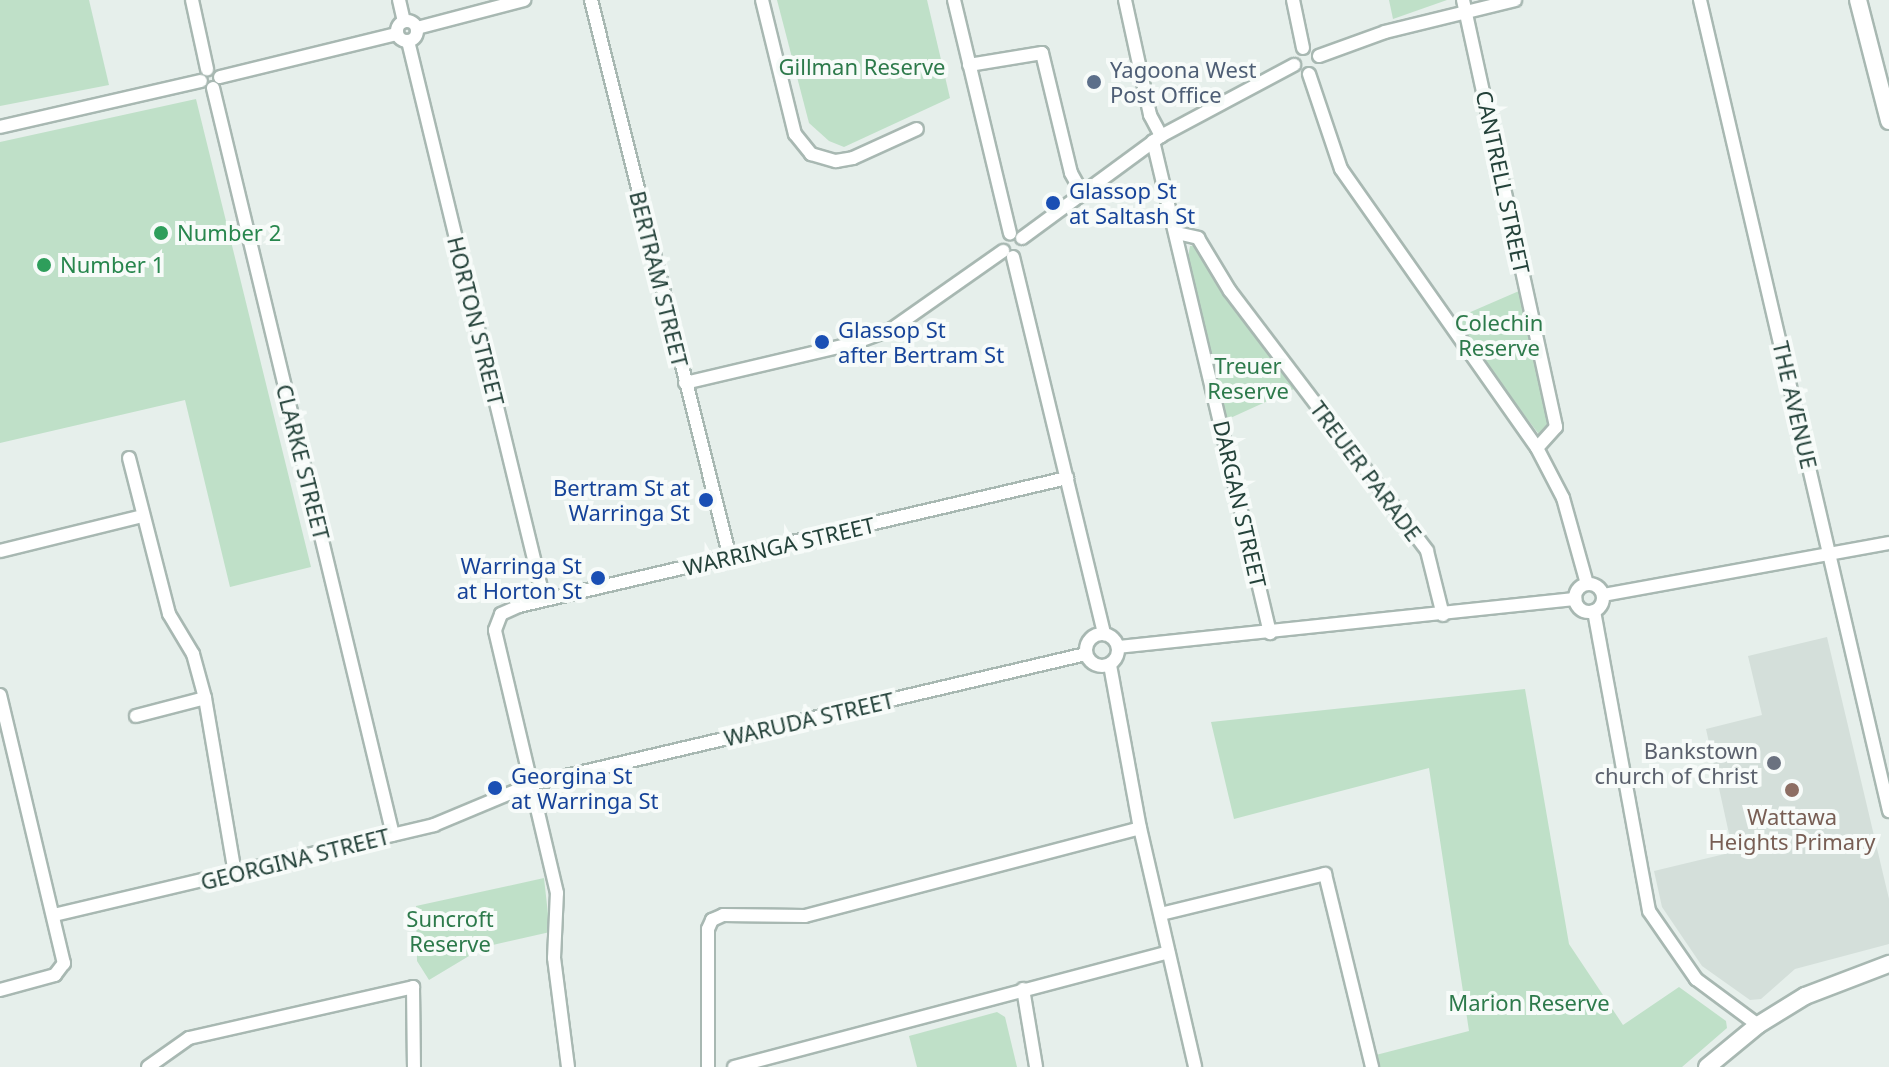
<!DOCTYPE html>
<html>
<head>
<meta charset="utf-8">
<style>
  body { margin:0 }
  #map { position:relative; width:1889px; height:1067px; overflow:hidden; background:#e6efeb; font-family:"Noto Sans",sans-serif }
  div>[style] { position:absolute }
  .built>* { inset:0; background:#d4dfda }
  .green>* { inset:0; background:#bfe0c8 }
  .roads { filter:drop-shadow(2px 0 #a8b8b2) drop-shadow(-2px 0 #a8b8b2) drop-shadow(0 2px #a8b8b2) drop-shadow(0 -2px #a8b8b2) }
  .street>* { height:12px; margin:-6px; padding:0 6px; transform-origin:6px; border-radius:6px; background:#fff }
  .street>.ring { margin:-6px; padding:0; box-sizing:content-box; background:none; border:12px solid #fff; border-radius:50% }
  .secondary>* { height:16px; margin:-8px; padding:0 8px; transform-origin:8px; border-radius:8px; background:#fff }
  .dots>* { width:22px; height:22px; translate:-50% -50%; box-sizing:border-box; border:4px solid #f7fbf9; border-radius:50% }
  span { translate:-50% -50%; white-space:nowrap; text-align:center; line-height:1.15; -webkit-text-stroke:8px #f7fbf9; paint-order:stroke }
  .park-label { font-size:22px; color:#2d7a4b }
  .service-label { font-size:22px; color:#4e5e75 }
  .left { translate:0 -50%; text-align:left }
  .street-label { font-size:22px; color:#24423a }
  .transit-label { font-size:22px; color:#164399 }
  .right { translate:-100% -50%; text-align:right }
  .leisure-label { font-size:22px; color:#27864d }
  .worship-label { font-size:22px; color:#5b616d }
  .education-label { font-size:22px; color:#785e54 }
</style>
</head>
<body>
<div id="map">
  <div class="built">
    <div style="clip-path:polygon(1827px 637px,1889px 899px,1889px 944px,1795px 969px,1761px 999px,1750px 1000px,1702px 966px,1662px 907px,1654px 871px,1733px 852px,1706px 729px,1762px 715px,1748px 656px)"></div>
  </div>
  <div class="green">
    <div style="clip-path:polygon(0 0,89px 0,109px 85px,0 106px)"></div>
    <div style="clip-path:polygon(777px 0,927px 0,950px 98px,844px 147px,829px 141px,809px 123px)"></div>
    <div style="clip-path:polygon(1389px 0,1447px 0,1393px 19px)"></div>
    <div style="clip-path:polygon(196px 99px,311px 567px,230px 587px,185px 400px,0 443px,0 142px)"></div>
    <div style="clip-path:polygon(1196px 245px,1294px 389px,1226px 420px,1188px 257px,1190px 246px)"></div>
    <div style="clip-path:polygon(1519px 291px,1551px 426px,1541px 437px,1452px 320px)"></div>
    <div style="clip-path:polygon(1525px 689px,1569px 944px,1623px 1025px,1679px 987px,1726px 1021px,1727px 1028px,1682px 1067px,1375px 1067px,1372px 1056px,1469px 1031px,1429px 768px,1234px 819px,1211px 722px)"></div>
    <div style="clip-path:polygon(544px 878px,550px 932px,484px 947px,429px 980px,417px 961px,416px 906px)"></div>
    <div style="clip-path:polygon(997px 1012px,1005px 1017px,1017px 1067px,917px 1067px,909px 1036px)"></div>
  </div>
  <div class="roads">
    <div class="street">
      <div style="left:192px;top:0;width:71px;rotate:77.7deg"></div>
      <div style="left:399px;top:0;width:22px;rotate:77deg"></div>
      <div style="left:591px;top:0;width:575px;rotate:76.01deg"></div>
      <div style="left:762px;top:0;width:138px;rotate:76.2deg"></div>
      <div style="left:795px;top:134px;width:26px;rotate:51deg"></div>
      <div style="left:811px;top:154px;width:26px;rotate:16deg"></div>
      <div style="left:836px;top:161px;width:17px;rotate:-10deg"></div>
      <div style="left:853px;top:158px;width:70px;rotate:-24.4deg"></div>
      <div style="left:954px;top:0;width:240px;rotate:76.5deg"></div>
      <div style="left:1125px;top:0;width:118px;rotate:77.7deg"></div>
      <div style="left:1150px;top:115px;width:24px;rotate:62deg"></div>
      <div style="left:1293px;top:0;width:49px;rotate:78.2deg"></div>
      <div style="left:1463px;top:0;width:437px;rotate:77.7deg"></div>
      <div style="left:1556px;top:427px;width:28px;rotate:132deg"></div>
      <div style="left:1700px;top:0;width:833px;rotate:76.88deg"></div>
      <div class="ring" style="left:397px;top:21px;width:8px;height:8px"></div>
      <div style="left:417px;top:28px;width:111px;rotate:-14.7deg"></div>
      <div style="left:408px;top:41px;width:575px;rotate:76.33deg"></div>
      <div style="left:1319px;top:56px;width:70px;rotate:-20deg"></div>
      <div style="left:1385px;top:32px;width:134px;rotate:-13.8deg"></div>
      <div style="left:969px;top:65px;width:74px;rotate:-9.3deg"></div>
      <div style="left:1042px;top:53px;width:123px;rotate:76.4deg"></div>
      <div style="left:1071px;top:173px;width:23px;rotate:61deg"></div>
      <div style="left:1309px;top:74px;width:100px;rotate:71.4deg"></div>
      <div style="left:1341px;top:169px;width:341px;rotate:54.9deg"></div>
      <div style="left:1537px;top:448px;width:56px;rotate:62.5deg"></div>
      <div style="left:1563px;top:498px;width:89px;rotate:74.4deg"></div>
      <div style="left:220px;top:77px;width:181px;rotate:-13.7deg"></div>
      <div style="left:213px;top:88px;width:768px;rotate:76.45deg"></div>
      <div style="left:0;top:127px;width:206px;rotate:-12.9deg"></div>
      <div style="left:1153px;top:141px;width:506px;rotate:76.62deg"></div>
      <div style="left:1177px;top:233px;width:22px;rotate:13deg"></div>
      <div style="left:1198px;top:238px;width:62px;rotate:58.9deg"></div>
      <div style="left:1230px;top:291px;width:326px;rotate:52.8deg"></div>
      <div style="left:1427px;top:551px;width:66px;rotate:76deg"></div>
      <div style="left:1022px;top:238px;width:172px;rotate:-36.3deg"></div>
      <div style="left:1161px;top:136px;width:151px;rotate:-28.1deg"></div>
      <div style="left:1013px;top:257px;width:388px;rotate:76.4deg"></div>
      <div style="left:685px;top:383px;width:171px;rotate:-13.2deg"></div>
      <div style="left:851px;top:344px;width:44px;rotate:-20.1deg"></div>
      <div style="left:892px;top:329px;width:136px;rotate:-35.1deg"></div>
      <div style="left:129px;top:458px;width:161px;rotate:75.6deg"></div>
      <div style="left:169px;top:614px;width:47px;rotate:59deg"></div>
      <div style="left:193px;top:654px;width:46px;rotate:74.7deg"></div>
      <div style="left:205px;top:698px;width:178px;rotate:80.3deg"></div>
      <div style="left:0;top:551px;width:146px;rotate:-13.8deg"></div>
      <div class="ring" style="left:1575px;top:584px;width:16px;height:16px"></div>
      <div style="left:1603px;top:595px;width:291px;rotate:-10.3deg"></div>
      <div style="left:1594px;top:611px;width:305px;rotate:79.6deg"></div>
      <div style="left:1649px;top:911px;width:83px;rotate:55.3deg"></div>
      <div style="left:1696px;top:979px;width:77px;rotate:36.6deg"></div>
      <div class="ring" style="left:1086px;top:634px;width:20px;height:20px"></div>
      <div style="left:1118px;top:647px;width:460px;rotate:-6deg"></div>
      <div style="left:1110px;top:665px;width:166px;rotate:79.6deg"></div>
      <div style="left:1140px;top:828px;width:245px;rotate:77deg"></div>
      <div style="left:0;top:695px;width:276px;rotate:76.6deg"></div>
      <div style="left:64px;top:963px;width:15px;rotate:127deg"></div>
      <div style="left:55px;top:975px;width:57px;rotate:164.7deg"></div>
      <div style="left:136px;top:716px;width:71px;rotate:-14.6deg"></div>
      <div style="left:1161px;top:914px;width:169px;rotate:-13.7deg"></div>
      <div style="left:1325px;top:874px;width:199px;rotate:76.3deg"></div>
      <div style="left:54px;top:915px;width:391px;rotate:-13.3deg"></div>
      <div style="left:434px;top:825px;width:106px;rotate:-22.7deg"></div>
      <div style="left:532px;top:784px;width:569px;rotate:-13.21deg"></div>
      <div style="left:1023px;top:989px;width:79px;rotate:80.5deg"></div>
      <div style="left:148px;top:1067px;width:50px;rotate:-35.3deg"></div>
      <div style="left:189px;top:1038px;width:230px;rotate:-12.8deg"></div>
      <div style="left:413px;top:987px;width:80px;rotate:89.3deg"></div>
      <div style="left:568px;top:1067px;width:110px;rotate:-97.3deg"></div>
      <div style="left:554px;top:958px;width:65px;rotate:-87.4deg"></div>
      <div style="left:557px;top:893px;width:270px;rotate:-103.3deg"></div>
      <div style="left:495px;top:630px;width:17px;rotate:-69deg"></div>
      <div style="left:501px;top:614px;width:20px;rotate:-24deg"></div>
      <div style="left:519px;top:606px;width:563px;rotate:-13.15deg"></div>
      <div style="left:708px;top:1067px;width:138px;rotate:-90deg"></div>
      <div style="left:708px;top:929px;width:10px;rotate:-66deg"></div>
      <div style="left:712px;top:920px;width:12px;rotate:-24deg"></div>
      <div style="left:723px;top:915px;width:82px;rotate:0.7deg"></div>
      <div style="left:805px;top:916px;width:346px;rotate:-14.7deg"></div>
      <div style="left:734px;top:1067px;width:449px;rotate:-14.8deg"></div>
    </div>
    <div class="secondary">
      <div style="left:1858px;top:0;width:125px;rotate:75.6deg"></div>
      <div style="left:1707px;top:1067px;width:66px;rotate:-39.5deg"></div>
      <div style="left:1758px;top:1025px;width:55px;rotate:-31.7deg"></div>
      <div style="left:1805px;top:996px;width:90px;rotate:-20.9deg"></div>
    </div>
  </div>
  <div class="dots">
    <div style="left:1094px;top:82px;background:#5c6f8a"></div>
    <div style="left:1053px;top:203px;background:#1a4fb4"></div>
    <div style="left:161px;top:233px;background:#2e9e5b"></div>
    <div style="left:44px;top:265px;background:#2e9e5b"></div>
    <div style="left:822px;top:342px;background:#1a4fb4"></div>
    <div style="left:706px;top:500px;background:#1a4fb4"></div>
    <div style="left:598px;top:578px;background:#1a4fb4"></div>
    <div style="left:1774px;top:763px;background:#6b7280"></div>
    <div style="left:495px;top:788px;background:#1a4fb4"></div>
    <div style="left:1792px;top:790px;background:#8d6e63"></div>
  </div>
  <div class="park-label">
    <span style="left:862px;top:67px">Gillman Reserve</span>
    <span style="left:1499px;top:335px">Colechin<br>Reserve</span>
    <span style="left:1248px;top:378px">Treuer<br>Reserve</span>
    <span style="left:450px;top:931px">Suncroft<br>Reserve</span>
    <span style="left:1529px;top:1003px">Marion Reserve</span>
  </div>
  <div class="service-label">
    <span class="left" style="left:1110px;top:82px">Yagoona West<br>Post Office</span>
  </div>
  <div class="street-label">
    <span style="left:1503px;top:182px;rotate:78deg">CANTRELL STREET</span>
    <span style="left:659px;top:279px;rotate:76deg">BERTRAM STREET</span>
    <span style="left:476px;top:321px;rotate:76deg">HORTON STREET</span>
    <span style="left:1795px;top:405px;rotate:77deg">THE AVENUE</span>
    <span style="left:303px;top:462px;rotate:76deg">CLARKE STREET</span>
    <span style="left:1366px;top:471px;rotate:53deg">TREUER PARADE</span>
    <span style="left:1240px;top:504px;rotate:77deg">DARGAN STREET</span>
    <span style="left:779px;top:546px;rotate:-13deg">WARRINGA STREET</span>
    <span style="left:809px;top:719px;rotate:-13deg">WARUDA STREET</span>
    <span style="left:295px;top:859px;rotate:-14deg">GEORGINA STREET</span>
  </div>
  <div class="transit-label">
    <span class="left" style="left:1069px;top:203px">Glassop St<br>at Saltash St</span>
    <span class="left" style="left:838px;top:342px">Glassop St<br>after Bertram St</span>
    <span class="right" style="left:690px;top:500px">Bertram St at<br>Warringa St</span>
    <span class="right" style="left:582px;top:578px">Warringa St<br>at Horton St</span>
    <span class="left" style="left:511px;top:788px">Georgina St<br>at Warringa St</span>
  </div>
  <div class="leisure-label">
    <span class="left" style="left:177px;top:233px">Number 2</span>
    <span class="left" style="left:60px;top:265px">Number 1</span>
  </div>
  <div class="worship-label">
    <span class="right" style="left:1758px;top:763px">Bankstown<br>church of Christ</span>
  </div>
  <div class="education-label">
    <span style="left:1792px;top:829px">Wattawa<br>Heights Primary</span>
  </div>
</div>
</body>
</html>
